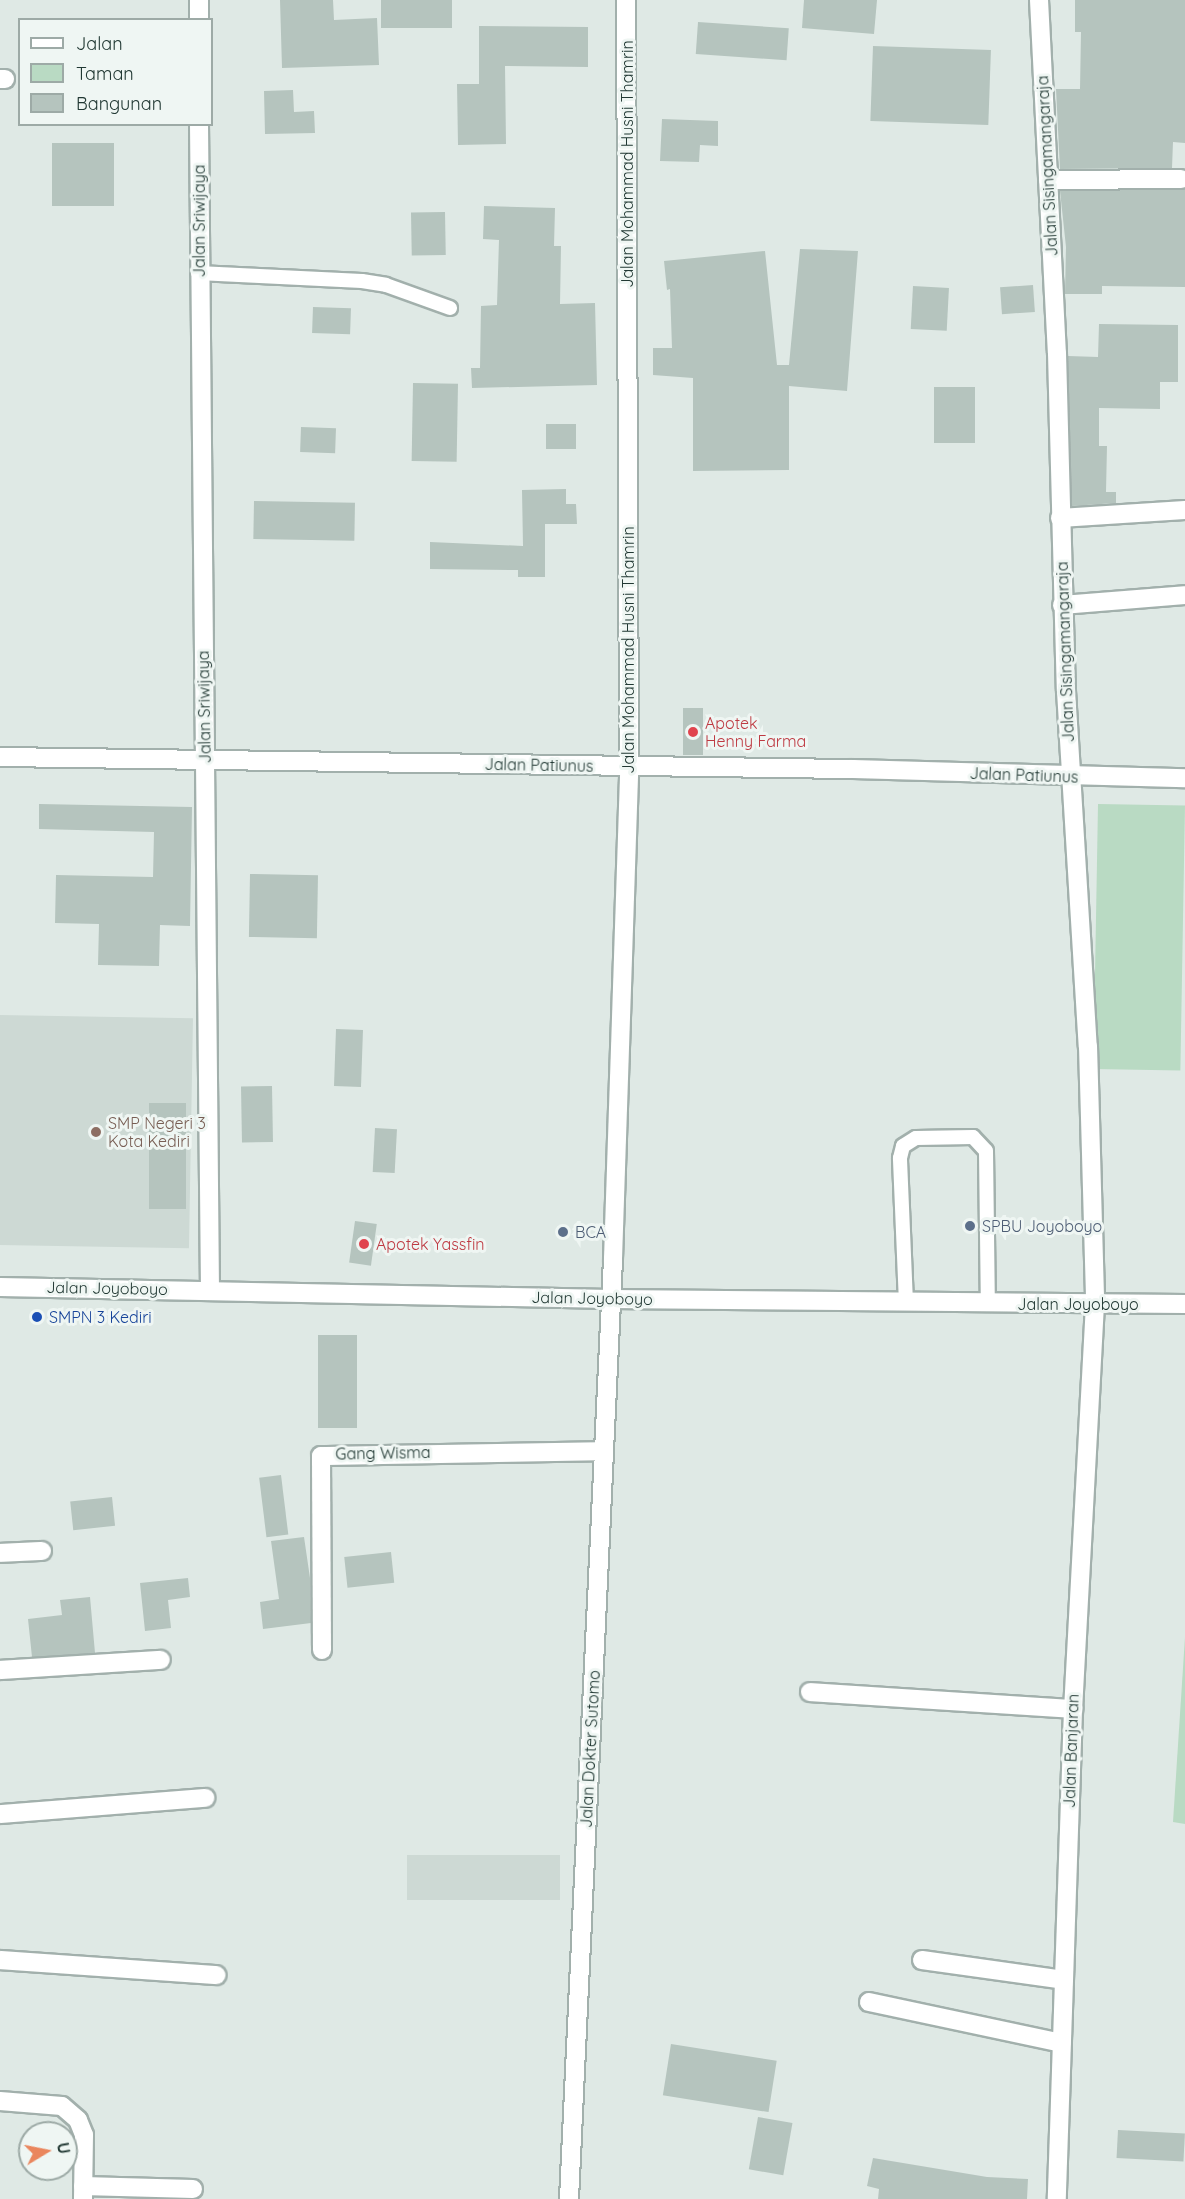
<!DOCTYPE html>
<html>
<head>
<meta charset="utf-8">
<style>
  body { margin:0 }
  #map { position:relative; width:1185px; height:2199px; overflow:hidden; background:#dfe9e5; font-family:Quicksand,sans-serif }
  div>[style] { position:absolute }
  .built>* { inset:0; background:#cdd9d4; transform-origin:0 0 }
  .green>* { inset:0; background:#b9dac3; transform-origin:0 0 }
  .building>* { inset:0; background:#b5c4be; transform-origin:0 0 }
  .roads { filter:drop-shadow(2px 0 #a2b0ac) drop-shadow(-2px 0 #a2b0ac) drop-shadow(0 2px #a2b0ac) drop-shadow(0 -2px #a2b0ac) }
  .service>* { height:14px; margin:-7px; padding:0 7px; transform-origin:7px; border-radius:7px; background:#fff }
  .minor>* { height:18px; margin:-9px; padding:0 9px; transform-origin:9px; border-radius:9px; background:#fff }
  .tertiary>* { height:18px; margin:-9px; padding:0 9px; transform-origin:9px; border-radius:9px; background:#fff }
  .secondary>* { height:18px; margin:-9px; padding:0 9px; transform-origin:9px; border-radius:9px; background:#fff }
  .dots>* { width:16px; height:16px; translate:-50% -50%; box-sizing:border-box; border:3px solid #eff6f3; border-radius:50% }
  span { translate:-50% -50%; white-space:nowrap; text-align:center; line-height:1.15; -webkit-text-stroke:6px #eff6f3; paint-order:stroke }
  .street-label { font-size:16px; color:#213833 }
  .health-label { font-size:16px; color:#be3a42 }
  .left { translate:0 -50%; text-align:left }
  .education-label { font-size:16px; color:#785e54 }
  .service-label { font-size:16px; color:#4e5e75 }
  .transit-label { font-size:16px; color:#164399 }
  .legend { position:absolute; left:18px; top:18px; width:195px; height:108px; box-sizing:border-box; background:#eff6f3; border:2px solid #9daaa6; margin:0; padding:8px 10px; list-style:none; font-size:18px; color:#213833 }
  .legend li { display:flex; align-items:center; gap:12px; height:30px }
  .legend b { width:30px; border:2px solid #9daaa6 }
  .north { position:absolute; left:18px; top:2121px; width:60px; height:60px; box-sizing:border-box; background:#eff6f3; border:2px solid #9daaa6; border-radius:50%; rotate:80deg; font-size:16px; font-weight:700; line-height:24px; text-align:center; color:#213833 }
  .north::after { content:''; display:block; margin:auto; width:21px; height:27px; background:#ea865d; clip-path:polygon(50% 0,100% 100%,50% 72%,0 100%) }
</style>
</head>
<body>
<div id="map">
  <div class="built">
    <div style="left:0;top:1015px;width:193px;height:230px;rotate:1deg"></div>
    <div style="left:407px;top:1855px;width:153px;height:45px"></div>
  </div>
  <div class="green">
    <div style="left:1098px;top:804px;width:87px;height:265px;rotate:1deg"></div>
    <div style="clip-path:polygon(1185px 1637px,1185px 1824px,1173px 1822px)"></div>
  </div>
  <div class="building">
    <div style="clip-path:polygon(280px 0,333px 0,334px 20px,377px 18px,379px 65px,282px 68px)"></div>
    <div style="left:381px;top:0;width:71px;height:28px"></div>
    <div style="clip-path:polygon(804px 0,877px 0,874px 34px,802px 28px)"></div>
    <div style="clip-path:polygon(1075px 0,1185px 0,1185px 143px,1173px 142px,1172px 168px,1060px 169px,1056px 89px,1080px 89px,1081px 32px,1075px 32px)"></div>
    <div style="left:698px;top:22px;width:91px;height:32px;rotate:4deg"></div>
    <div style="clip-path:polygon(479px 26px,588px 27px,588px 67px,505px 66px,506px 144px,458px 145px,457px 84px,479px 84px)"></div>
    <div style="left:873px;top:46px;width:118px;height:75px;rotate:2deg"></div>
    <div style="clip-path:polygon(293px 90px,294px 112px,314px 111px,315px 133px,265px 134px,264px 91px)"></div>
    <div style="clip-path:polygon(662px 119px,718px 121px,718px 146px,700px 145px,699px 162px,660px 161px)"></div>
    <div style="left:52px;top:143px;width:62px;height:63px"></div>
    <div style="clip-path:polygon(1185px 189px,1185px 287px,1102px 286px,1102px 294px,1065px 294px,1066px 247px,1060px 191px)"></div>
    <div style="clip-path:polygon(484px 206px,555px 208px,554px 246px,561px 246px,560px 304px,595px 303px,597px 385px,472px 388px,471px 368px,480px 368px,481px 306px,497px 305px,499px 240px,483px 239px)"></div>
    <div style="left:445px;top:212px;width:43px;height:34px;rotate:89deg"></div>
    <div style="clip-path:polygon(800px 249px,858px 251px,847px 391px,789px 386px,789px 470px,693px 471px,693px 378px,653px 375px,653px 348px,672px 348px,670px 289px,667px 290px,664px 261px,765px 251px,777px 365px,789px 365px)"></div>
    <div style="left:1033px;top:285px;width:27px;height:33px;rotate:86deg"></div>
    <div style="left:913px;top:286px;width:36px;height:43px;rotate:3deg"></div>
    <div style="left:313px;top:307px;width:38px;height:26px;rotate:2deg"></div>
    <div style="clip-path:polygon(1099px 324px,1178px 325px,1178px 382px,1160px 382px,1160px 409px,1099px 408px,1099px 446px,1107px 446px,1106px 492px,1116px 492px,1116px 503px,1072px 506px,1068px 356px,1098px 357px)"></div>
    <div style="left:413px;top:383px;width:45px;height:78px;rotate:1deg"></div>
    <div style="left:934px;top:387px;width:41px;height:56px"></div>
    <div style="left:546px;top:424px;width:30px;height:25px"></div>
    <div style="left:301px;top:427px;width:35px;height:25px;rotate:2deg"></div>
    <div style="clip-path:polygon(566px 489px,566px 504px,576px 504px,577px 524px,545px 524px,545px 577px,518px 577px,518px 570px,430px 569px,430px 542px,523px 546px,522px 490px)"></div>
    <div style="left:254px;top:501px;width:101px;height:38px;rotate:1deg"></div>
    <div style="left:683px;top:708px;width:20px;height:47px"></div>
    <div style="clip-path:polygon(39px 804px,192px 807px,190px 926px,160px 925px,159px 966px,98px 965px,99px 924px,55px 923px,56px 875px,153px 877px,154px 832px,39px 829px)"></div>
    <div style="left:250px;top:874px;width:68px;height:63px;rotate:1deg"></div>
    <div style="left:336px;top:1029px;width:27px;height:57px;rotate:2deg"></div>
    <div style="left:272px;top:1086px;width:56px;height:31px;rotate:89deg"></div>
    <div style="left:149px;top:1103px;width:37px;height:106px"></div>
    <div style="left:375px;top:1128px;width:22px;height:44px;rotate:3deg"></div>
    <div style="left:355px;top:1221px;width:22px;height:42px;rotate:8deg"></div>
    <div style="left:318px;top:1335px;width:39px;height:93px"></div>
    <div style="left:281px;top:1475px;width:60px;height:22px;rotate:83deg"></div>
    <div style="left:112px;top:1497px;width:29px;height:42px;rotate:84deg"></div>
    <div style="clip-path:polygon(304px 1537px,310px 1578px,311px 1623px,263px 1629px,260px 1602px,279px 1599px,271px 1541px)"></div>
    <div style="left:391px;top:1552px;width:31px;height:47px;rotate:84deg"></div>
    <div style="clip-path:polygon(188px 1578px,190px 1597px,168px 1600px,171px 1628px,145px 1631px,140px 1583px)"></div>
    <div style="clip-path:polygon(90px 1597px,95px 1653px,32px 1657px,28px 1619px,62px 1615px,60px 1600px)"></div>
    <div style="left:671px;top:2044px;width:107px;height:52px;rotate:9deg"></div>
    <div style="left:758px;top:2117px;width:35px;height:53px;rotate:10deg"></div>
    <div style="left:1118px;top:2130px;width:67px;height:28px;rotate:3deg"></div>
    <div style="clip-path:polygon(873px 2158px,987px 2177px,1028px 2179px,1027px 2199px,878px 2199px,879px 2189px,867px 2186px)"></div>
  </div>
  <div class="roads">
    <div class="service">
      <div style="left:198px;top:273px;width:164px;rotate:2.8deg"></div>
      <div style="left:362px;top:281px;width:24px;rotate:9deg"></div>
      <div style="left:386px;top:285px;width:68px;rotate:19.8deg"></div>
      <div style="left:906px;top:1303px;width:145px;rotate:-92.4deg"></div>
      <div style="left:900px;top:1158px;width:12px;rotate:-76deg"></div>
      <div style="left:903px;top:1146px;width:15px;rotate:-32deg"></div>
      <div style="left:916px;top:1138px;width:57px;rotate:-1deg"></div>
      <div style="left:973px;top:1137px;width:19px;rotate:47deg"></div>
      <div style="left:986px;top:1151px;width:153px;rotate:89.3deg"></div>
    </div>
    <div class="minor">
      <div style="left:1039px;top:0;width:353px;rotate:87.1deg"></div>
      <div style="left:1057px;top:353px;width:338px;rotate:88.5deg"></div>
      <div style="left:1066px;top:691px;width:356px;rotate:86.5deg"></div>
      <div style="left:1088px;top:1046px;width:258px;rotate:88.4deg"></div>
      <div style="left:1095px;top:1304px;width:406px;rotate:93.1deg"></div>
      <div style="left:1073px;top:1709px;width:490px;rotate:91.9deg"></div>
      <div style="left:0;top:79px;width:5px"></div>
      <div style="left:1048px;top:180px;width:133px;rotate:-0.4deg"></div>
      <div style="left:1060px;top:518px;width:125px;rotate:-3.7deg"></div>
      <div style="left:1062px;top:605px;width:123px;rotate:-4.6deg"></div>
      <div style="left:0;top:1553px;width:42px;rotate:-2.7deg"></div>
      <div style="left:322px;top:1650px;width:194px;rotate:-90.3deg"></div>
      <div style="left:321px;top:1456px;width:282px;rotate:-1deg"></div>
      <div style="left:0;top:1670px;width:161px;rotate:-3.6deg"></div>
      <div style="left:810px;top:1692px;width:264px;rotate:3.7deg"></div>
      <div style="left:0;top:1814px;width:206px;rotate:-4.5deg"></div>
      <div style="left:0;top:1960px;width:217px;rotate:4deg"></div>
      <div style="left:922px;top:1960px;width:143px;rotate:8deg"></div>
      <div style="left:869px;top:2002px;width:197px;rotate:12deg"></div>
      <div style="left:0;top:2101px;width:62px;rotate:4.6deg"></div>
      <div style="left:62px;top:2106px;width:21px;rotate:41deg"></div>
      <div style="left:78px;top:2120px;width:16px;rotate:68deg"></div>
      <div style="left:84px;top:2135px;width:64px;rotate:90.9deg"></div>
      <div style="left:83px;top:2186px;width:110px;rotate:1.6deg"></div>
    </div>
    <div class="tertiary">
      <div style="left:199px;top:0;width:20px;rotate:90deg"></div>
      <div style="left:199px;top:124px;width:1165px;rotate:89.46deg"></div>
      <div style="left:0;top:757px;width:853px;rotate:0.81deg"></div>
      <div style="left:853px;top:769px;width:332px;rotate:1.6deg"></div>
      <div style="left:569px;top:2199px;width:941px;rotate:-87.32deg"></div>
      <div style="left:613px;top:1259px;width:492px;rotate:-88.1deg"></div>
      <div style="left:629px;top:767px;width:767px;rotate:-90.22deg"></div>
    </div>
    <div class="secondary">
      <div style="left:0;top:1287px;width:611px;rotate:1.13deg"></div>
      <div style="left:611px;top:1299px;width:574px;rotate:0.5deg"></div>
    </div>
  </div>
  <div class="dots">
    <div style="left:693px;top:732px;background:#e0444e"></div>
    <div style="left:96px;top:1132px;background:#8d6e63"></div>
    <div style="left:970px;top:1226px;background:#5c6f8a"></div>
    <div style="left:563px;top:1232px;background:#5c6f8a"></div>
    <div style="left:364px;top:1244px;background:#e0444e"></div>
    <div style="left:37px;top:1317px;background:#1a4fb4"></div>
  </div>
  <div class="street-label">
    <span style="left:627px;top:164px;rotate:-90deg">Jalan Mohammad Husni Thamrin</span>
    <span style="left:1047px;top:166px;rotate:-93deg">Jalan Sisingamangaraja</span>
    <span style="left:199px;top:221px;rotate:-90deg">Jalan Sriwijaya</span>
    <span style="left:628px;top:650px;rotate:-90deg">Jalan Mohammad Husni Thamrin</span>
    <span style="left:1065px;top:652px;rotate:-92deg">Jalan Sisingamangaraja</span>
    <span style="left:204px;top:707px;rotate:-91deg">Jalan Sriwijaya</span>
    <span style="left:539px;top:765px;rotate:1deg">Jalan Patiunus</span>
    <span style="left:1024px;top:775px;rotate:2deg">Jalan Patiunus</span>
    <span style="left:107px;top:1288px;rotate:1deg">Jalan Joyoboyo</span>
    <span style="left:592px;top:1298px;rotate:1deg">Jalan Joyoboyo</span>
    <span style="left:1078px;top:1304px">Jalan Joyoboyo</span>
    <span style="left:383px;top:1453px;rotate:-1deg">Gang Wisma</span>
    <span style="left:590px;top:1749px;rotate:-87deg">Jalan Dokter Sutomo</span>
    <span style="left:1071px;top:1751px;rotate:-88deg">Jalan Banjaran</span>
  </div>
  <div class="health-label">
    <span class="left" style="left:705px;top:732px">Apotek<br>Henny Farma</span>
    <span class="left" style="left:376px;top:1244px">Apotek Yassfin</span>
  </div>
  <div class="education-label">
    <span class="left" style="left:108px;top:1132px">SMP Negeri 3<br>Kota Kediri</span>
  </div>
  <div class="service-label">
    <span class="left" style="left:982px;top:1226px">SPBU Joyoboyo</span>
    <span class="left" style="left:575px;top:1232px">BCA</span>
  </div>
  <div class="transit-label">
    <span class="left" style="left:49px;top:1317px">SMPN 3 Kediri</span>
  </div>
  <ul class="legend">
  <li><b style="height:8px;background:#fff"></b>Jalan</li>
  <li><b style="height:16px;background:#b9dac3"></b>Taman</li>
  <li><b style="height:16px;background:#b5c4be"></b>Bangunan</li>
  </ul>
  <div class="north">U</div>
</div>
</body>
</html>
